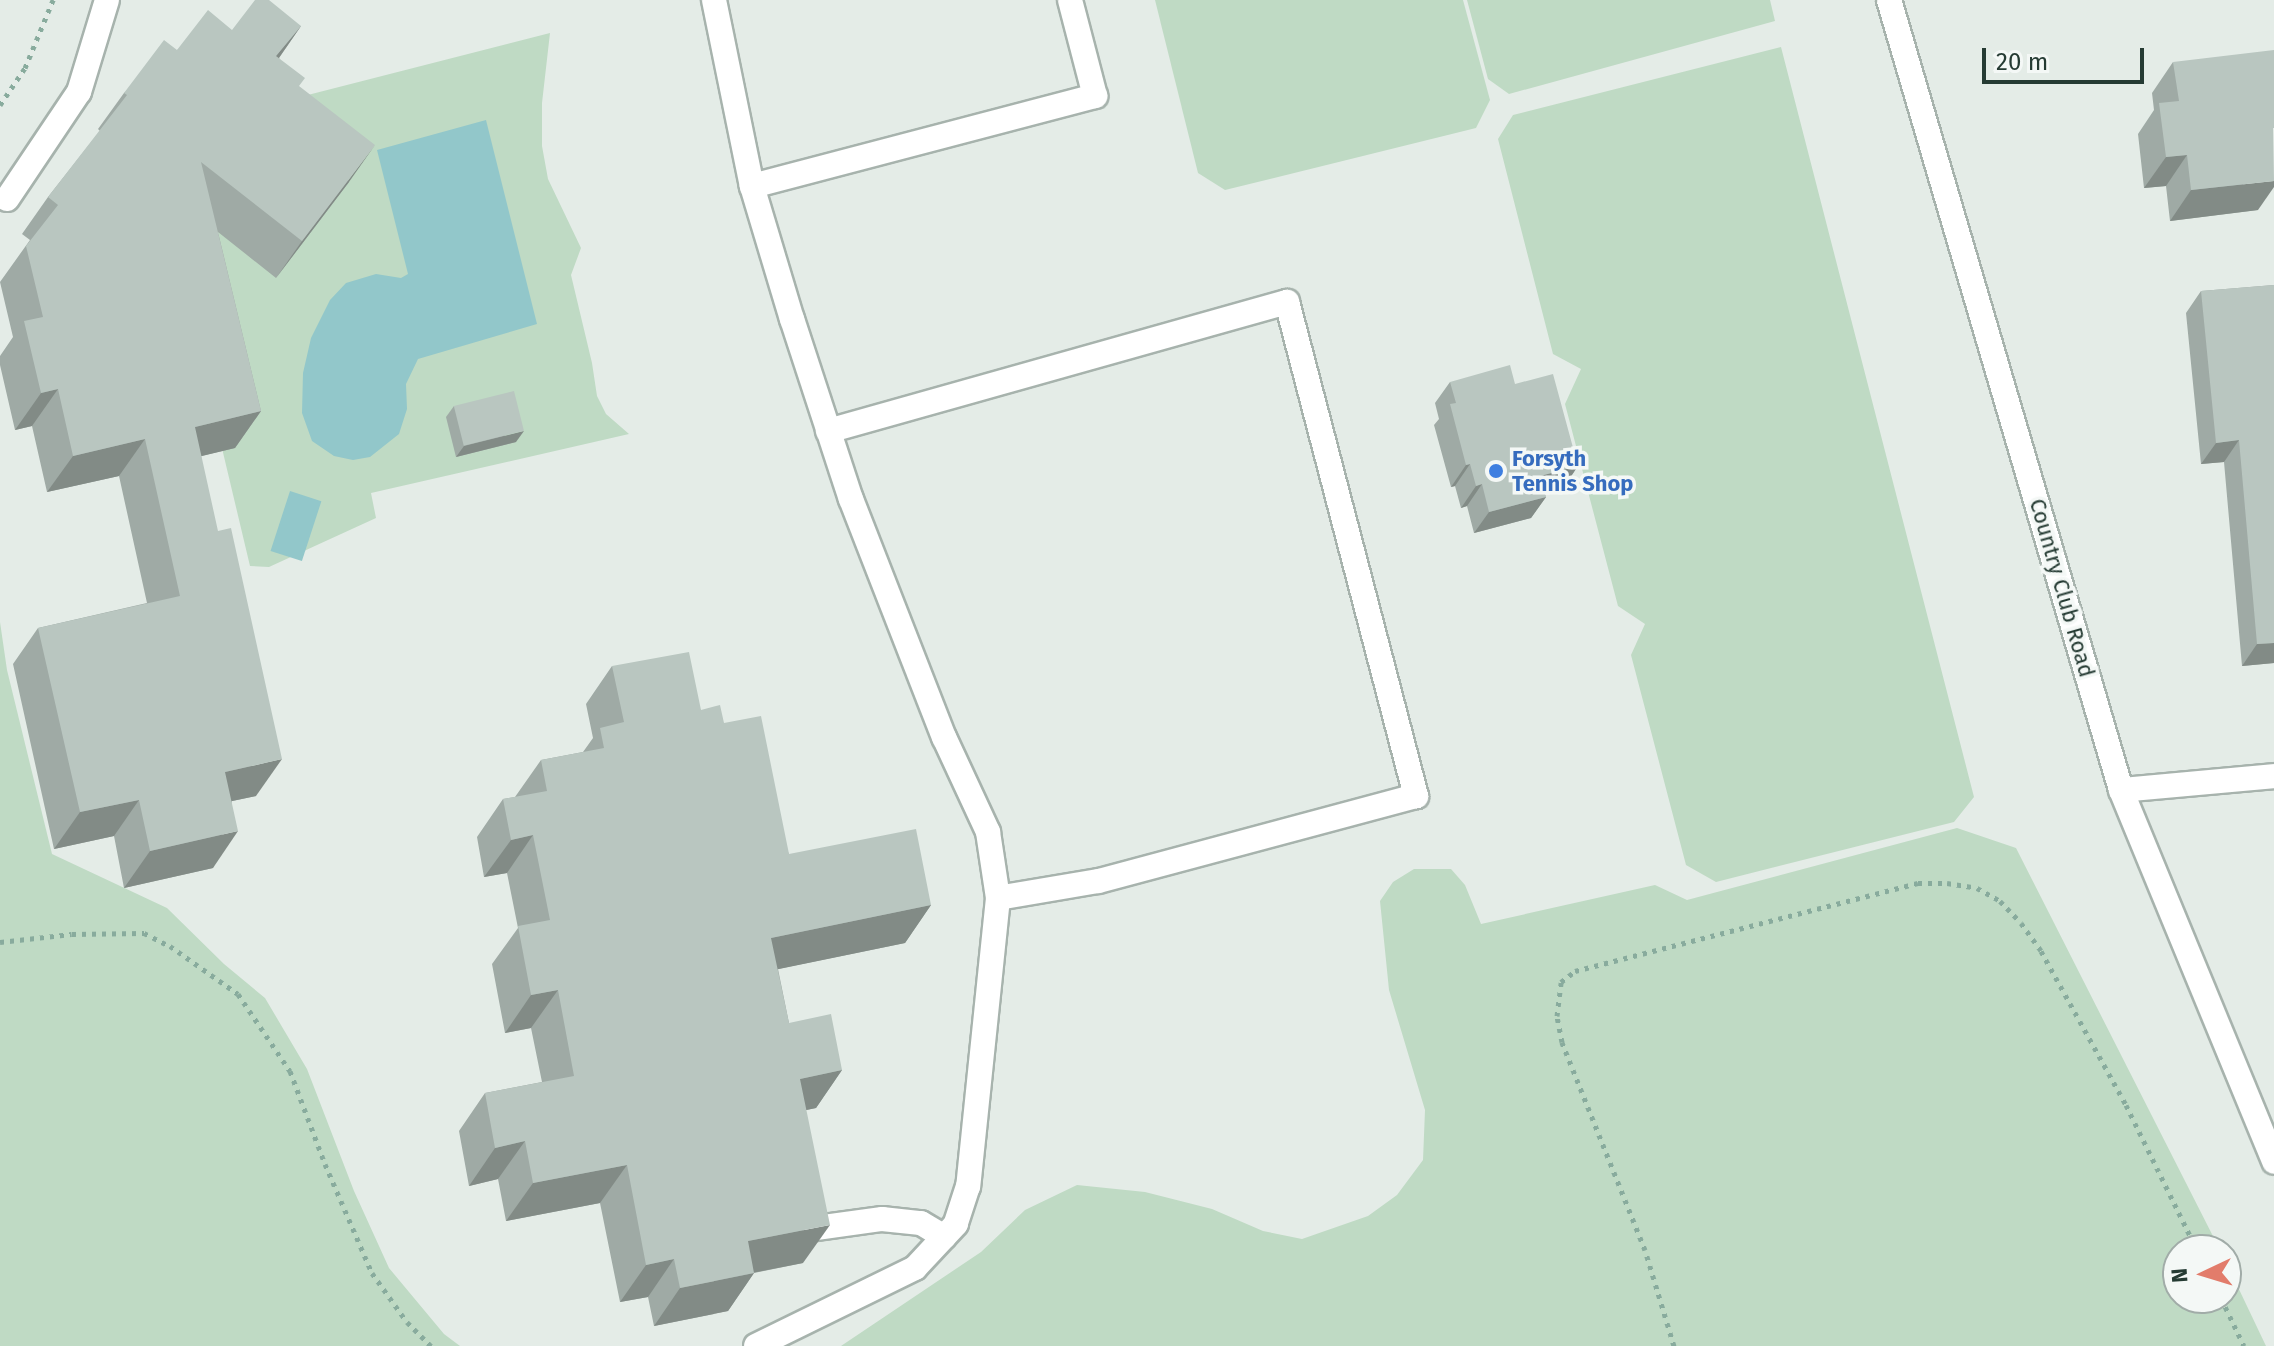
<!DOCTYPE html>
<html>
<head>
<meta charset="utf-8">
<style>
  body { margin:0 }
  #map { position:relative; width:2274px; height:1346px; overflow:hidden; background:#e4ece7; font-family:"Fira Sans",sans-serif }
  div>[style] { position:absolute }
  .green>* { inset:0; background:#bfdac4 }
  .water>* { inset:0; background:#92c7ca; transform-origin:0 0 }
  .path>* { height:5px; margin-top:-2.5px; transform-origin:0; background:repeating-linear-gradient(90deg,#88ab9d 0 4px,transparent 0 10px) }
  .roads { filter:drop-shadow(2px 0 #a7b3ad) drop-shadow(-2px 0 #a7b3ad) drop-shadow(0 2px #a7b3ad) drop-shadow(0 -2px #a7b3ad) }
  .service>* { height:24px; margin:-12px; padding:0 12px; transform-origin:12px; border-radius:12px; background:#fff }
  .minor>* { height:24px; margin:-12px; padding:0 12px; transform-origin:12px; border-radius:12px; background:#fff }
  .secondary>* { height:24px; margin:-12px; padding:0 12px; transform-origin:12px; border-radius:12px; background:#fff }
  .wall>* { inset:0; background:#9faaa5 }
  .shaded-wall>* { inset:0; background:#828b86 }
  .building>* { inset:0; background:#b9c6c0; transform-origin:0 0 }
  .dots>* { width:22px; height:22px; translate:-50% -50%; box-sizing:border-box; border:4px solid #f4f8f6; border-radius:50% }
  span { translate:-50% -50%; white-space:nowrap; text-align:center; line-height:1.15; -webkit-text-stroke:7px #f4f8f6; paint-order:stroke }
  .shop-label { font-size:22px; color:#366cbe; font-weight:700 }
  .left { translate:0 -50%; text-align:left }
  .street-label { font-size:22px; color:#253b33 }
  .north { position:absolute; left:2162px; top:1234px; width:80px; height:80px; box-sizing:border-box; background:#f4f8f6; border:2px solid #a1aca8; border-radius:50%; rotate:266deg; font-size:22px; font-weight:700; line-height:32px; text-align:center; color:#253b33 }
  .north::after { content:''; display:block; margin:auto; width:28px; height:36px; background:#e27c6b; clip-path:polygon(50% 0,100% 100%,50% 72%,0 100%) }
  .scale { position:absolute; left:1982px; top:48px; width:162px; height:36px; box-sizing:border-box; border:4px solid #253b33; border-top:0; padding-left:10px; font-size:24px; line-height:28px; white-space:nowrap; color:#253b33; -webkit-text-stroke:6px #f4f8f6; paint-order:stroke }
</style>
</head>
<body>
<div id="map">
  <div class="green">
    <div style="clip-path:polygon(1155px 0,1463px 0,1490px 100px,1476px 128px,1225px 190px,1198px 173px)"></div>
    <div style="clip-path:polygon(1467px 0,1770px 0,1775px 21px,1509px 94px,1488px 79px)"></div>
    <div style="clip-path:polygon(550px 33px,542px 103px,542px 146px,548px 179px,581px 248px,571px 275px,592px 363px,597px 396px,606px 414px,629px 434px,371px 493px,376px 518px,269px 567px,250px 566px,182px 280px,219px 234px,198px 218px,296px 98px)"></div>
    <div style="clip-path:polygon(1781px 47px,1974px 797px,1954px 822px,1716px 882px,1686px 865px,1631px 655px,1645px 624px,1618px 606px,1565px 404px,1581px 369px,1553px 354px,1498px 139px,1513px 115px)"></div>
    <div style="clip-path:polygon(0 622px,7px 670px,52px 854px,167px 908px,224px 964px,265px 998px,307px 1069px,354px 1191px,389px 1268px,444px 1334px,460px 1346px,0 1346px)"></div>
    <div style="clip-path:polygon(1957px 828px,2016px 848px,2220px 1250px,2178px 1250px,2178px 1298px,2226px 1298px,2226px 1262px,2266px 1346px,841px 1346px,981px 1252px,1025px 1210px,1077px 1185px,1145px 1192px,1212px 1209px,1263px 1231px,1302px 1239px,1368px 1216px,1397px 1195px,1423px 1160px,1425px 1110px,1389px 990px,1380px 901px,1393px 882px,1414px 869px,1451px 869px,1465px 885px,1481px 924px,1655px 885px,1687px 900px)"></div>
  </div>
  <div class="water">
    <div style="clip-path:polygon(486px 120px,537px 324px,418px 359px,406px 384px,407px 409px,399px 434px,370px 457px,353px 460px,334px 456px,312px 441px,302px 413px,303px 373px,311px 338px,330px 300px,346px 283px,376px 274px,401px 278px,408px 274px,377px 150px)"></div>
    <div style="left:290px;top:491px;width:33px;height:63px;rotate:18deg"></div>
  </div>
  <div class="path">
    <div style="left:0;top:105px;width:45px;rotate:-56deg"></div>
    <div style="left:25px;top:68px;width:74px;rotate:-67.6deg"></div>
    <div style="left:0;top:942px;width:72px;rotate:-6.3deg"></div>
    <div style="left:72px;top:934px;width:72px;rotate:-0.8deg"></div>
    <div style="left:144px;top:933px;width:29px;rotate:27deg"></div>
    <div style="left:170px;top:946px;width:83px;rotate:35.2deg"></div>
    <div style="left:238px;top:994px;width:93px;rotate:56deg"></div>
    <div style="left:290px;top:1071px;width:99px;rotate:69.4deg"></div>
    <div style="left:325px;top:1164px;width:119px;rotate:66.7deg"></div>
    <div style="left:372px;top:1273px;width:60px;rotate:54.5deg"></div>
    <div style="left:407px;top:1322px;width:34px;rotate:45deg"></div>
    <div style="left:2221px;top:1298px;width:53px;rotate:64.4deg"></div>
    <div style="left:1674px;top:1346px;width:100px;rotate:-106.8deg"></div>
    <div style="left:1645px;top:1250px;width:224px;rotate:-111.8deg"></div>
    <div style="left:1562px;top:1042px;width:26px;rotate:-101deg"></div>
    <div style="left:1557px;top:1016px;width:34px;rotate:-83deg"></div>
    <div style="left:1561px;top:982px;width:18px;rotate:-38deg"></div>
    <div style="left:1575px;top:971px;width:354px;rotate:-14.4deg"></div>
    <div style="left:1918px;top:883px;width:29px"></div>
    <div style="left:1947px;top:883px;width:30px;rotate:9deg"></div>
    <div style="left:1977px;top:888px;width:26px;rotate:29deg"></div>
    <div style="left:2000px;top:901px;width:30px;rotate:46deg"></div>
    <div style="left:2021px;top:923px;width:34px;rotate:54deg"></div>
    <div style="left:2041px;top:951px;width:176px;rotate:61.1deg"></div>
    <div style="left:2126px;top:1105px;width:161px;rotate:63.9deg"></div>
  </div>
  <div class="roads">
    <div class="service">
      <div style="left:714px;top:0;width:190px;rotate:78.5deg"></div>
      <div style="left:752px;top:186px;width:139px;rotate:73.3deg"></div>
      <div style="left:792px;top:319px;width:189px;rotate:71.9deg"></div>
      <div style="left:851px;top:499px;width:256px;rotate:68.7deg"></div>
      <div style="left:944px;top:737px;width:105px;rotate:65.1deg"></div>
      <div style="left:988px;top:832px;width:67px;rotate:81.4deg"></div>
      <div style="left:998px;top:898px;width:290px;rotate:95.9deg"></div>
      <div style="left:968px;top:1186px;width:40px;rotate:108deg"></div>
      <div style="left:956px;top:1224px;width:60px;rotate:133deg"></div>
      <div style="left:915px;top:1268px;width:177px;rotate:153.9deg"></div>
      <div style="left:752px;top:186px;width:355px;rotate:-14.7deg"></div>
      <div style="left:1095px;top:96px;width:99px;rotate:-104.6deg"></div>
      <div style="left:7px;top:199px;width:129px;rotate:-56.1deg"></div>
      <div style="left:79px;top:92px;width:96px;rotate:-73.1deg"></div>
      <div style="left:828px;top:431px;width:477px;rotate:-15.7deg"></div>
      <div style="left:1287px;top:302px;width:511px;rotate:75.36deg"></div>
      <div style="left:1416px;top:796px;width:329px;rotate:165deg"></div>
      <div style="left:1098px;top:881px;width:101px;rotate:170.4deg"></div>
      <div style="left:809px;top:1229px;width:74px;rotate:-7.8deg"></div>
      <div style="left:882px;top:1219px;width:39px;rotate:6deg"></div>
      <div style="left:921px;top:1223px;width:27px;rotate:31deg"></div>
    </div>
    <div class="minor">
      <div style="left:2121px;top:790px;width:154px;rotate:-5.2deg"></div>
    </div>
    <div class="secondary">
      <div style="left:1889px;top:0;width:823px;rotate:73.63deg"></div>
      <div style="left:2121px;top:790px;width:402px;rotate:67.6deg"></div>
    </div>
  </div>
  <div class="wall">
    <div style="clip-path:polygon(301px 26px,279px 58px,299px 87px,349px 182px,276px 278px,218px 232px,261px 411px,235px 448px,201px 456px,256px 796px,232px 801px,213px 868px,124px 888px,114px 836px,54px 849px,13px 664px,38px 628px,147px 603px,119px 476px,47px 492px,32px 426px,15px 430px,0 365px,0 356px,13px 337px,0 282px,30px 240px,22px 234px,48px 197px,100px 131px,98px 129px,124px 93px,177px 50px,232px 30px)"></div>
    <div style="clip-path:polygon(2173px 62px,2258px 210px,2170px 221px,2166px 186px,2144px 188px,2138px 134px,2154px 110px,2152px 93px)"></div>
    <div style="clip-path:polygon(2274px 285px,2274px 663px,2242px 666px,2224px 462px,2201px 464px,2186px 313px,2201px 291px)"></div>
    <div style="clip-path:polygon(1450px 382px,1515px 384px,1578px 466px,1563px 488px,1544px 492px,1546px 497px,1531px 518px,1474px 533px,1467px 506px,1461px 508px,1455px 486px,1451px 487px,1434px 425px,1439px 419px,1435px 403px)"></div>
    <div style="clip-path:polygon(454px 406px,516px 442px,456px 457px,446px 417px)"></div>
    <div style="clip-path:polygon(612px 666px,701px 710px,724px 723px,789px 854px,931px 905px,905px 943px,778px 969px,789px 1023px,842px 1070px,816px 1108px,806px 1110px,803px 1263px,754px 1273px,728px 1311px,654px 1326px,648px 1297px,620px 1302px,600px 1203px,506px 1221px,498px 1179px,469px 1186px,459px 1131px,485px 1093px,542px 1082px,531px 1028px,505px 1033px,492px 964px,518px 928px,507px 873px,484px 877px,477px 837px,503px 799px,515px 797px,541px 760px,583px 752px,593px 738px,586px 704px)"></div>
  </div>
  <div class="shaded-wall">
    <div style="clip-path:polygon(301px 26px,276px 62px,276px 56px)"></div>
    <div style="clip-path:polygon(375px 145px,349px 182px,276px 278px,302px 241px)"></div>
    <div style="clip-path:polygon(2187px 155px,2166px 186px,2144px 188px,2166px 157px)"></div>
    <div style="clip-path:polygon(2274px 181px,2274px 187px,2258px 210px,2170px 221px,2191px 190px)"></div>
    <div style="clip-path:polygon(58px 389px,32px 426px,15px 430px,41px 393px)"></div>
    <div style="clip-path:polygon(261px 411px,235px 448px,169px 464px,195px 427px)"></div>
    <div style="clip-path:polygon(524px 431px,516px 442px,456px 457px,464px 446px)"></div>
    <div style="clip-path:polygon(145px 439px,119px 476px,47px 492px,73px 456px)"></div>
    <div style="clip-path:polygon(2239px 440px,2224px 462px,2201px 464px,2216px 443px)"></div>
    <div style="clip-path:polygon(1470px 464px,1455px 486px,1451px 487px,1466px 465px)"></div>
    <div style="clip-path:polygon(1578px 466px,1563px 488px,1525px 497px,1540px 476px)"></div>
    <div style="clip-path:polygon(1482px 484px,1467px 506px,1461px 508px,1476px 486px)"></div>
    <div style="clip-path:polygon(1546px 497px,1531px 518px,1474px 533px,1489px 512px)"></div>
    <div style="clip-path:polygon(2274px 643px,2274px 663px,2242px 666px,2257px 644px)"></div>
    <div style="clip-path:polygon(282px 759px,256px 796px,199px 808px,225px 772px)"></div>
    <div style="clip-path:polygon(139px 800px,114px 836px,54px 849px,80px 812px)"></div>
    <div style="clip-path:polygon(238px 831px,213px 868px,124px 888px,150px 851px)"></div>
    <div style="clip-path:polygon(533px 835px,507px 873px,484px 877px,511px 840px)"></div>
    <div style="clip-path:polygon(931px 905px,905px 943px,745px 976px,771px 938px)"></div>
    <div style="clip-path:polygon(558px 990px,531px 1028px,505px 1033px,531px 995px)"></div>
    <div style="clip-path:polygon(842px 1070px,816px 1108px,773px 1117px,800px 1079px)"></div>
    <div style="clip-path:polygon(525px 1141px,498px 1179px,469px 1186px,495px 1148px)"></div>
    <div style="clip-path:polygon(627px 1165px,600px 1203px,506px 1221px,533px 1183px)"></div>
    <div style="clip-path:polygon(830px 1225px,803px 1263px,721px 1279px,748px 1241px)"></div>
    <div style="clip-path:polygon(674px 1259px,648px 1297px,620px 1302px,646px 1265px)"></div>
    <div style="clip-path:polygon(754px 1273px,728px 1311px,654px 1326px,680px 1288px)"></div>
  </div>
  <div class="building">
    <div style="clip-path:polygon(255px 0,269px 0,301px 26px,276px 56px,305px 78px,299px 86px,375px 145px,302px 241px,201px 162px,261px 411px,195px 427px,218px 531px,231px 528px,282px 759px,225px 772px,238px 831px,150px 851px,139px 800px,80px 812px,38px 628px,180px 596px,145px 439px,73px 456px,58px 389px,41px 393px,24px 321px,43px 317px,26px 246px,58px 205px,48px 197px,127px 95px,124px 93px,164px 40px,177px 50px,208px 10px,232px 30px)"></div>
    <div style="clip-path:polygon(2274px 50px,2274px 128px,2273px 128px,2274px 181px,2191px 190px,2187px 155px,2166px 157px,2159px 103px,2179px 101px,2173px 62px)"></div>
    <div style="clip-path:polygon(2274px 285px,2274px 643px,2257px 644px,2239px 440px,2216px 443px,2201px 291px)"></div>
    <div style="clip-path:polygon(1510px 365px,1515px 384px,1553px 374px,1578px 466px,1540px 476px,1546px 497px,1489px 512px,1482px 484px,1476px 486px,1470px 464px,1466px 465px,1450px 404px,1456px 403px,1450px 382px)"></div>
    <div style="left:514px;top:391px;width:41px;height:62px;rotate:76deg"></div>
    <div style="clip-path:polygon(689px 652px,701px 710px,720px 705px,724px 723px,761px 716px,789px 854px,916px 829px,931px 905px,771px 938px,789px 1023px,831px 1014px,842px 1070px,800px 1079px,830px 1225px,748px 1241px,754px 1273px,680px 1288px,674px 1259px,646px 1265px,627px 1165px,533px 1183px,525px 1141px,495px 1148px,485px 1093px,574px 1076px,558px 990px,531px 995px,518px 926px,550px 920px,533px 835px,511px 840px,503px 799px,547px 791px,541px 760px,604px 748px,600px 728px,624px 722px,612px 666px)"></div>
  </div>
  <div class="dots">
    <div style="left:1496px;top:471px;background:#3f7fe0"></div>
  </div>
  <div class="shop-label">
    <span class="left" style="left:1512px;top:471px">Forsyth<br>Tennis Shop</span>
  </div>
  <div class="street-label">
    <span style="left:2062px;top:588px;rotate:74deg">Country Club Road</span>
  </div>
  <div class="north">N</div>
  <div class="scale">20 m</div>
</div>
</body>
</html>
